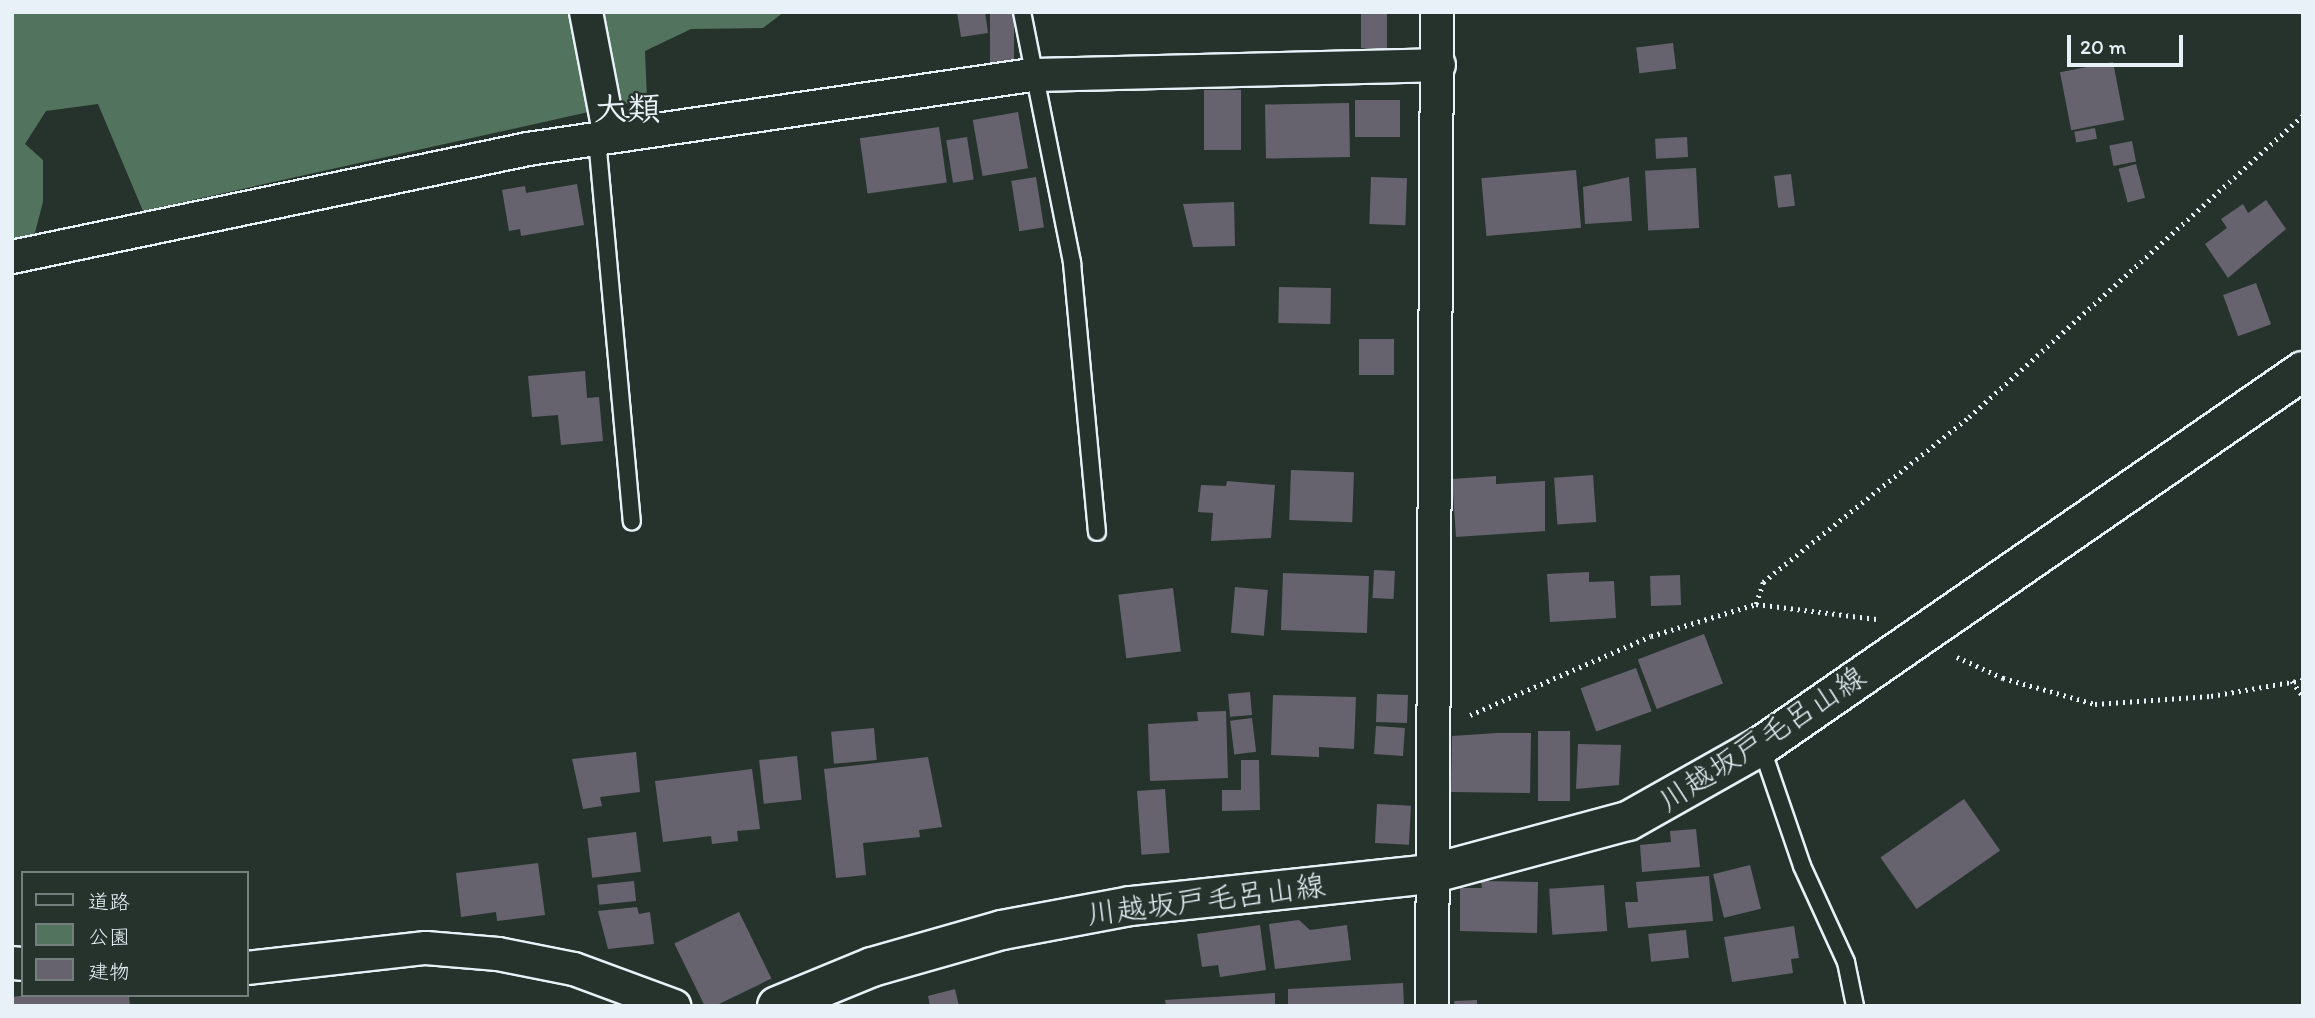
<!DOCTYPE html>
<html>
<head>
<meta charset="utf-8">
<style>
  body { margin:0 }
  #map { position:relative; width:2315px; height:1018px; overflow:hidden; background:#26332d; font-family:Itim,"Klee One",sans-serif }
  div>[style] { position:absolute }
  .green>* { inset:0; background:#52735d }
  .building>* { inset:0; background:#66636e; transform-origin:0 0 }
  .path>* { height:4.5px; margin-top:-2.25px; transform-origin:0; background:repeating-linear-gradient(90deg,#e8f1f8 0 2px,transparent 0 7px) }
  .roads { filter:drop-shadow(2px 0 #e8f1f8) drop-shadow(-2px 0 #e8f1f8) drop-shadow(0 2px #e8f1f8) drop-shadow(0 -2px #e8f1f8) }
  .service>* { height:16px; margin:-8px; padding:0 8px; transform-origin:8px; border-radius:8px; background:#26332d }
  .minor>* { height:32px; margin:-16px; padding:0 16px; transform-origin:16px; border-radius:16px; background:#26332d }
  .primary>* { height:38px; margin:-19px; padding:0 19px; transform-origin:19px; border-radius:19px; background:#26332d }
  span { translate:-50% -50%; white-space:nowrap; text-align:center; line-height:1.15; -webkit-text-stroke:5px #26332d; paint-order:stroke }
  .street-label { font-size:30px; color:#e8f1f8 }
  .quarter-label { font-size:33px; color:#e8f1f8; font-weight:700 }
  .frame { position:absolute; inset:0; border:14px solid #e8f1f8; pointer-events:none }
  .legend { position:absolute; left:21px; top:871px; width:228px; height:126px; box-sizing:border-box; background:#26332d; border:2px solid #747f7e; margin:0; padding:9px 12px; list-style:none; font-size:21px; color:#e8f1f8 }
  .legend li { display:flex; align-items:center; gap:14px; height:35px }
  .legend b { width:35px; border:2px solid #747f7e }
  .scale { position:absolute; left:2067px; top:35px; width:116px; height:32px; box-sizing:border-box; border:4px solid #e8f1f8; border-top:0; padding-left:9px; font-size:21px; line-height:24px; white-space:nowrap; color:#e8f1f8; -webkit-text-stroke:5px #26332d; paint-order:stroke }
</style>
</head>
<body>
<div id="map">
  <div class="green">
    <div style="clip-path:polygon(12px 12px,784px 12px,763px 28px,691px 29px,645px 51px,647px 99px,143px 211px,98px 104px,46px 111px,25px 144px,43px 160px,43px 202px,34px 236px,12px 241px)"></div>
  </div>
  <div class="building">
    <div style="clip-path:polygon(957px 12px,985px 12px,988px 33px,961px 37px)"></div>
    <div style="left:990px;top:12px;width:24px;height:54px"></div>
    <div style="left:1361px;top:12px;width:26px;height:36px"></div>
    <div style="left:1673px;top:43px;width:26px;height:37px;rotate:83deg"></div>
    <div style="left:2113px;top:62px;width:59px;height:54px;rotate:79deg"></div>
    <div style="left:1204px;top:90px;width:37px;height:60px"></div>
    <div style="left:1355px;top:100px;width:45px;height:37px"></div>
    <div style="left:1349px;top:103px;width:54px;height:84px;rotate:89deg"></div>
    <div style="left:1018px;top:112px;width:57px;height:46px;rotate:80deg"></div>
    <div style="left:939px;top:127px;width:56px;height:80px;rotate:82deg"></div>
    <div style="left:2095px;top:128px;width:11px;height:21px;rotate:80deg"></div>
    <div style="left:967px;top:137px;width:43px;height:21px;rotate:81deg"></div>
    <div style="left:1687px;top:137px;width:20px;height:32px;rotate:87deg"></div>
    <div style="left:2132px;top:141px;width:21px;height:23px;rotate:79deg"></div>
    <div style="left:2136px;top:164px;width:35px;height:18px;rotate:75deg"></div>
    <div style="left:1696px;top:168px;width:60px;height:51px;rotate:87deg"></div>
    <div style="left:1576px;top:170px;width:58px;height:95px;rotate:85deg"></div>
    <div style="left:1791px;top:174px;width:32px;height:17px;rotate:83deg"></div>
    <div style="left:1036px;top:177px;width:51px;height:25px;rotate:81deg"></div>
    <div style="left:1371px;top:177px;width:36px;height:47px;rotate:2deg"></div>
    <div style="clip-path:polygon(1629px 177px,1632px 221px,1585px 224px,1583px 187px)"></div>
    <div style="clip-path:polygon(577px 184px,584px 225px,521px 236px,520px 229px,509px 231px,502px 190px,525px 186px,526px 193px)"></div>
    <div style="clip-path:polygon(2266px 200px,2286px 229px,2228px 278px,2205px 244px,2227px 228px,2221px 219px,2243px 204px,2248px 213px)"></div>
    <div style="clip-path:polygon(1234px 202px,1235px 246px,1193px 247px,1183px 204px)"></div>
    <div style="left:2256px;top:283px;width:44px;height:35px;rotate:70deg"></div>
    <div style="left:1279px;top:287px;width:52px;height:36px;rotate:1deg"></div>
    <div style="left:1359px;top:339px;width:35px;height:36px"></div>
    <div style="clip-path:polygon(585px 371px,587px 398px,599px 397px,603px 441px,561px 445px,558px 415px,532px 417px,528px 376px)"></div>
    <div style="left:1291px;top:470px;width:63px;height:50px;rotate:2deg"></div>
    <div style="left:1593px;top:475px;width:47px;height:39px;rotate:86deg"></div>
    <div style="clip-path:polygon(1496px 476px,1496px 484px,1545px 481px,1545px 531px,1456px 537px,1452px 479px)"></div>
    <div style="clip-path:polygon(1227px 481px,1275px 485px,1271px 538px,1211px 541px,1213px 513px,1198px 512px,1201px 485px,1226px 486px)"></div>
    <div style="left:1374px;top:570px;width:21px;height:28px;rotate:3deg"></div>
    <div style="clip-path:polygon(1589px 572px,1589px 582px,1614px 581px,1616px 618px,1550px 622px,1547px 574px)"></div>
    <div style="left:1283px;top:573px;width:86px;height:57px;rotate:2deg"></div>
    <div style="left:1680px;top:575px;width:30px;height:30px;rotate:88deg"></div>
    <div style="left:1235px;top:587px;width:33px;height:46px;rotate:5deg"></div>
    <div style="left:1173px;top:588px;width:64px;height:55px;rotate:83deg"></div>
    <div style="left:1704px;top:634px;width:53px;height:71px;rotate:69deg"></div>
    <div style="left:1636px;top:668px;width:46px;height:59px;rotate:70deg"></div>
    <div style="left:1250px;top:692px;width:23px;height:22px;rotate:85deg"></div>
    <div style="left:1377px;top:694px;width:31px;height:28px;rotate:2deg"></div>
    <div style="clip-path:polygon(1273px 695px,1356px 697px,1354px 749px,1319px 747px,1319px 757px,1271px 755px)"></div>
    <div style="clip-path:polygon(1226px 711px,1228px 778px,1150px 781px,1148px 724px,1198px 721px,1197px 712px)"></div>
    <div style="left:1252px;top:718px;width:34px;height:22px;rotate:83deg"></div>
    <div style="left:1376px;top:726px;width:29px;height:28px;rotate:4deg"></div>
    <div style="left:874px;top:728px;width:32px;height:43px;rotate:85deg"></div>
    <div style="left:1538px;top:731px;width:32px;height:70px"></div>
    <div style="clip-path:polygon(1497px 733px,1531px 733px,1530px 793px,1451px 792px,1452px 736px)"></div>
    <div style="clip-path:polygon(1578px 744px,1621px 745px,1619px 785px,1576px 789px)"></div>
    <div style="clip-path:polygon(636px 752px,640px 792px,600px 797px,602px 806px,583px 809px,572px 759px)"></div>
    <div style="left:797px;top:756px;width:44px;height:38px;rotate:84deg"></div>
    <div style="clip-path:polygon(928px 757px,942px 827px,919px 830px,920px 837px,863px 843px,866px 875px,836px 878px,824px 769px)"></div>
    <div style="clip-path:polygon(1241px 760px,1259px 760px,1260px 810px,1222px 811px,1222px 790px,1241px 790px)"></div>
    <div style="clip-path:polygon(752px 769px,760px 829px,737px 831px,738px 841px,712px 844px,711px 836px,663px 842px,655px 781px)"></div>
    <div style="left:1165px;top:789px;width:64px;height:28px;rotate:86deg"></div>
    <div style="left:1964px;top:799px;width:63px;height:102px;rotate:55deg"></div>
    <div style="left:1377px;top:804px;width:34px;height:39px;rotate:3deg"></div>
    <div style="clip-path:polygon(1696px 829px,1700px 867px,1642px 872px,1640px 845px,1671px 842px,1670px 831px)"></div>
    <div style="left:636px;top:832px;width:40px;height:49px;rotate:83deg"></div>
    <div style="clip-path:polygon(538px 863px,545px 915px,497px 921px,496px 912px,461px 917px,456px 873px)"></div>
    <div style="left:1750px;top:865px;width:45px;height:38px;rotate:76deg"></div>
    <div style="clip-path:polygon(1709px 876px,1713px 921px,1628px 928px,1625px 902px,1638px 902px,1636px 882px)"></div>
    <div style="left:634px;top:881px;width:20px;height:37px;rotate:84deg"></div>
    <div style="clip-path:polygon(1481px 881px,1538px 882px,1537px 933px,1460px 931px,1460px 888px,1482px 888px)"></div>
    <div style="left:1604px;top:885px;width:46px;height:55px;rotate:86deg"></div>
    <div style="clip-path:polygon(637px 907px,639px 914px,650px 912px,654px 944px,608px 949px,598px 911px)"></div>
    <div style="left:739px;top:912px;width:74px;height:72px;rotate:64deg"></div>
    <div style="clip-path:polygon(1299px 920px,1310px 930px,1347px 925px,1351px 960px,1275px 969px,1269px 924px)"></div>
    <div style="clip-path:polygon(1260px 925px,1266px 970px,1220px 977px,1218px 965px,1202px 967px,1197px 934px)"></div>
    <div style="clip-path:polygon(1794px 926px,1799px 958px,1791px 959px,1793px 973px,1732px 982px,1724px 937px)"></div>
    <div style="left:1686px;top:930px;width:28px;height:38px;rotate:84deg"></div>
    <div style="clip-path:polygon(1403px 983px,1404px 1006px,1288px 1006px,1288px 989px)"></div>
    <div style="clip-path:polygon(955px 989px,959px 1006px,930px 1006px,928px 996px)"></div>
    <div style="clip-path:polygon(1275px 993px,1275px 1006px,1166px 1006px,1165px 1000px)"></div>
    <div style="clip-path:polygon(26px 995px,129px 995px,130px 1006px,12px 1006px,12px 997px)"></div>
    <div style="clip-path:polygon(1477px 1000px,1477px 1006px,1455px 1006px,1454px 1001px)"></div>
  </div>
  <div class="path">
    <div style="left:1756px;top:604px;width:23px;rotate:-72deg"></div>
    <div style="left:1763px;top:582px;width:264px;rotate:-38.7deg"></div>
    <div style="left:1969px;top:417px;width:450px;rotate:-42.1deg"></div>
    <div style="left:1957px;top:657px;width:51px;rotate:24.5deg"></div>
    <div style="left:2003px;top:678px;width:96px;rotate:15.8deg"></div>
    <div style="left:2095px;top:704px;width:116px;rotate:-3.9deg"></div>
    <div style="left:2211px;top:696px;width:93px;rotate:-9.9deg"></div>
    <div style="left:2292px;top:681px;width:19px;rotate:54deg"></div>
    <div style="left:1470px;top:715px;width:197px;rotate:-23.6deg"></div>
    <div style="left:1651px;top:636px;width:110px;rotate:-16.9deg"></div>
    <div style="left:1756px;top:604px;width:121px;rotate:7.1deg"></div>
  </div>
  <div class="roads">
    <div class="service">
      <div style="left:1022px;top:12px;width:256px;rotate:78.7deg"></div>
      <div style="left:1072px;top:263px;width:270px;rotate:84.7deg"></div>
      <div style="left:597px;top:139px;width:384px;rotate:84.8deg"></div>
      <div style="left:1761px;top:746px;width:127px;rotate:71.1deg"></div>
      <div style="left:1802px;top:866px;width:106px;rotate:65.4deg"></div>
      <div style="left:1846px;top:962px;width:45px;rotate:78.4deg"></div>
    </div>
    <div class="minor">
      <div style="left:586px;top:12px;width:127px;rotate:79.1deg"></div>
      <div style="left:12px;top:257px;width:527px;rotate:-11.82deg"></div>
      <div style="left:528px;top:149px;width:508px;rotate:-8.37deg"></div>
      <div style="left:1031px;top:75px;width:408px;rotate:-1.4deg"></div>
      <div style="left:12px;top:963px;width:11px;rotate:5deg"></div>
      <div style="left:247px;top:968px;width:180px;rotate:-6.4deg"></div>
      <div style="left:426px;top:948px;width:72px;rotate:4.8deg"></div>
      <div style="left:498px;top:954px;width:77px;rotate:11.2deg"></div>
      <div style="left:574px;top:969px;width:107px;rotate:20.3deg"></div>
      <div style="left:1432px;top:1006px;width:994px;rotate:-89.71deg"></div>
    </div>
    <div class="primary">
      <div style="left:777px;top:1006px;width:103px;rotate:-22.3deg"></div>
      <div style="left:872px;top:967px;width:135px;rotate:-15.9deg"></div>
      <div style="left:1002px;top:930px;width:130px;rotate:-10.6deg"></div>
      <div style="left:1130px;top:906px;width:303px;rotate:-6.1deg"></div>
      <div style="left:1431px;top:874px;width:204px;rotate:-15.1deg"></div>
      <div style="left:1628px;top:821px;width:153px;rotate:-29.4deg"></div>
      <div style="left:1761px;top:746px;width:659px;rotate:-34.68deg"></div>
    </div>
  </div>
  <div class="street-label">
    <span style="left:1762px;top:739px;rotate:-33deg">川越坂戸毛呂山線</span>
    <span style="left:1206px;top:900px;rotate:-7deg">川越坂戸毛呂山線</span>
  </div>
  <div class="quarter-label">
    <span style="left:627px;top:109px">大類</span>
  </div>
  <div class="frame"></div>
  <ul class="legend">
  <li><b style="height:9px;background:#26332d"></b>道路</li>
  <li><b style="height:19px;background:#52735d"></b>公園</li>
  <li><b style="height:19px;background:#66636e"></b>建物</li>
  </ul>
  <div class="scale">20 m</div>
</div>
</body>
</html>
